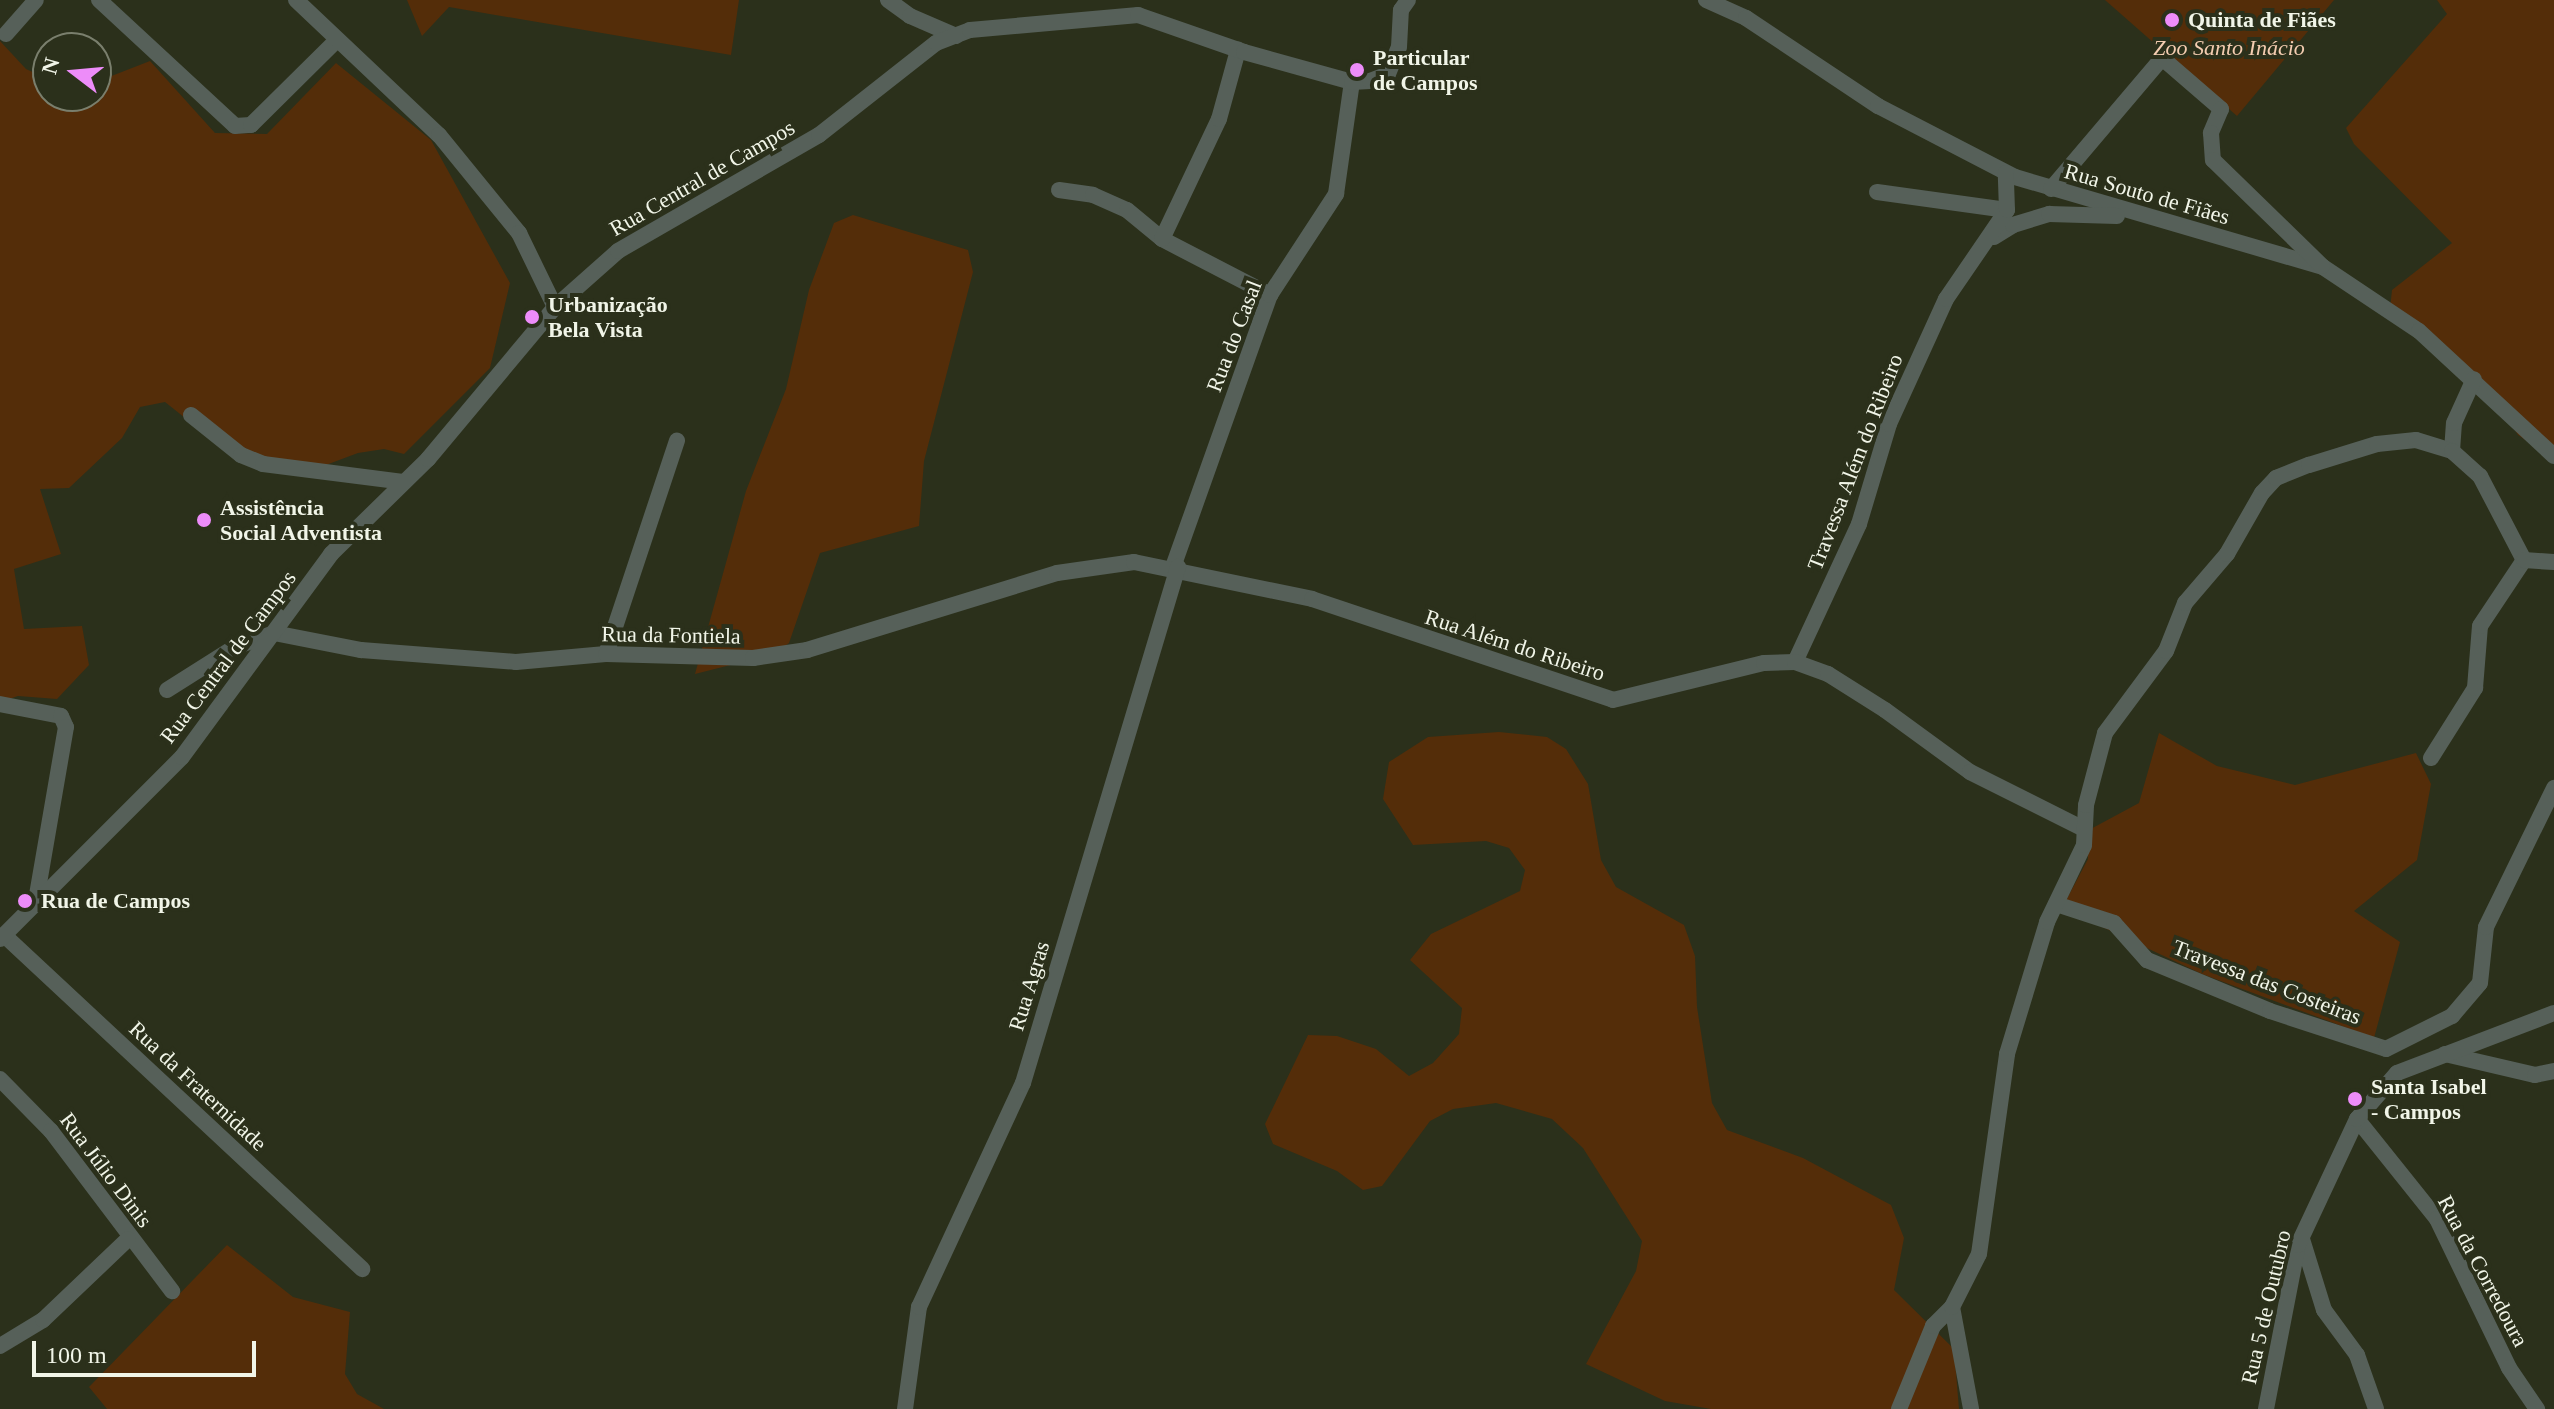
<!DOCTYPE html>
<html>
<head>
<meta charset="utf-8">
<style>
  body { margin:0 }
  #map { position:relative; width:2554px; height:1409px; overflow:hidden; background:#2b301b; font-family:"Times New Roman",serif }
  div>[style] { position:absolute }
  .green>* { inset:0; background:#542d09 }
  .street>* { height:16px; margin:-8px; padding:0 8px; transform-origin:8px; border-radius:8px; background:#566059 }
  .dots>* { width:22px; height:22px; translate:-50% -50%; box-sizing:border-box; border:4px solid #2b301b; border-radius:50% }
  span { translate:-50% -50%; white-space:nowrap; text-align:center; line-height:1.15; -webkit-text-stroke:8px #2b301b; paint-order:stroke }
  .poi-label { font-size:22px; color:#f1f5e8; font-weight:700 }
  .left { translate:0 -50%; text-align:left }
  .park-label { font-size:22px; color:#f4cdb1; font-style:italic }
  .street-label { font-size:22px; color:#f1f5e8 }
  .north { position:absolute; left:32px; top:32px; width:80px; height:80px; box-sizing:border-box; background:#2b301b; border:2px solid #7a7f6d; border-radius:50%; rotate:286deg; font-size:22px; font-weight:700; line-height:32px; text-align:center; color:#f1f5e8 }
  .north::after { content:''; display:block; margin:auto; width:28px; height:36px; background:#ed8cf9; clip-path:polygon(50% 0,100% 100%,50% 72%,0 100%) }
  .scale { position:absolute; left:32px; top:1341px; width:224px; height:36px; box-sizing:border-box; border:4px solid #f1f5e8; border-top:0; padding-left:10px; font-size:24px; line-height:28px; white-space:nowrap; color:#f1f5e8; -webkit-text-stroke:6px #2b301b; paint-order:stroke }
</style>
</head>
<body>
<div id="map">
  <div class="green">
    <div style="clip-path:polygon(407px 0,739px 0,731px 55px,449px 7px,422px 36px)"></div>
    <div style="clip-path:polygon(2105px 0,2334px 0,2237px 116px)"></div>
    <div style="clip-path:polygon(2437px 0,2554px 0,2554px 459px,2518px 435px,2504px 413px,2390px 309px,2392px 290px,2452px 243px,2354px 144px,2346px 128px,2447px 14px)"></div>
    <div style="clip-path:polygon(0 41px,26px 69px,48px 79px,48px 96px,96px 96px,96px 82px,150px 61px,215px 133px,267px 134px,336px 63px,431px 140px,510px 283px,490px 368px,404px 454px,384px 449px,358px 453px,299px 475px,214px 441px,165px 402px,140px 407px,122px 438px,69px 488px,40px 489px,61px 554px,14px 569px,24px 629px,82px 626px,89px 665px,57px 699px,18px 696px,0 702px)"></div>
    <div style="clip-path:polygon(853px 215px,968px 250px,973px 272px,924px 461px,919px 526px,820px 553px,789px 643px,774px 654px,695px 674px,746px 491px,786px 389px,809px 290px,834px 223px)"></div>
    <div style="clip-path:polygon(1499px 732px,1547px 737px,1566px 749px,1588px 784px,1601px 860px,1616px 887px,1684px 925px,1695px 956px,1697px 1007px,1712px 1103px,1727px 1130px,1803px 1158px,1891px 1205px,1904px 1238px,1894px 1290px,1954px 1349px,1959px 1409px,1711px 1409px,1665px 1401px,1586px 1364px,1636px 1271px,1642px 1241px,1583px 1148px,1552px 1119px,1496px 1103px,1453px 1109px,1430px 1121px,1382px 1186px,1363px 1190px,1337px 1171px,1273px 1144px,1265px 1124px,1308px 1035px,1337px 1036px,1376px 1049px,1409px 1076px,1433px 1063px,1459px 1034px,1462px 1008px,1410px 960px,1431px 934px,1520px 891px,1525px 870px,1509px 848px,1486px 841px,1413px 845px,1383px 799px,1389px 762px,1428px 737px)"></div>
    <div style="clip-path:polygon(2159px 733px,2217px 766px,2295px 785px,2416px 753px,2431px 784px,2417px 860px,2354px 911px,2400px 942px,2374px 1038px,2202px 974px,2062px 908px,2088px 859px,2087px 831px,2139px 803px)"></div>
    <div style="clip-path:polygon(227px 1245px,293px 1297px,350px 1312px,345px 1374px,357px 1394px,384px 1409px,107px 1409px,89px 1387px)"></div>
  </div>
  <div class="street">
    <div style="left:99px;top:0;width:185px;rotate:42.8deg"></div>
    <div style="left:235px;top:126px;width:16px;rotate:-4deg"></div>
    <div style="left:251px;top:125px;width:121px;rotate:-44.7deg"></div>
    <div style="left:296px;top:0;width:197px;rotate:43.4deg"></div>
    <div style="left:439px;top:135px;width:127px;rotate:50.8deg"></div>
    <div style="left:519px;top:233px;width:82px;rotate:64.1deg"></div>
    <div style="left:888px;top:0;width:27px;rotate:36deg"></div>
    <div style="left:910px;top:16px;width:50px;rotate:23.5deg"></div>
    <div style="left:1706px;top:0;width:44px;rotate:24.2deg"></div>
    <div style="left:1746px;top:18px;width:159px;rotate:33.7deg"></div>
    <div style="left:1878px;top:106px;width:154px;rotate:27.4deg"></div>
    <div style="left:2015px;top:177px;width:321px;rotate:16.3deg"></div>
    <div style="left:2323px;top:267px;width:115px;rotate:33.7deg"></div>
    <div style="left:2419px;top:331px;width:184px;rotate:42.8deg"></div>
    <div style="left:6px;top:34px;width:45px;rotate:-48.6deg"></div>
    <div style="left:2051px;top:189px;width:172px;rotate:-49.7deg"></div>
    <div style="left:2162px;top:58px;width:78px;rotate:40.8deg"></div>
    <div style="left:2221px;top:109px;width:26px;rotate:113deg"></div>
    <div style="left:2211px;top:133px;width:27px;rotate:86deg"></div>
    <div style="left:2213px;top:160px;width:152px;rotate:44.2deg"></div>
    <div style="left:1059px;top:190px;width:34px;rotate:8deg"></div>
    <div style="left:1093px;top:195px;width:37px;rotate:24deg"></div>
    <div style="left:1127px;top:210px;width:45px;rotate:39.6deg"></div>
    <div style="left:1162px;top:239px;width:122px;rotate:27.4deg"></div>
    <div style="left:1877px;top:192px;width:131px;rotate:7.9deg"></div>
    <div style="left:1994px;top:237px;width:22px;rotate:-32deg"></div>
    <div style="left:2013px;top:225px;width:38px;rotate:-17deg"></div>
    <div style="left:2049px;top:214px;width:68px;rotate:1.7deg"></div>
    <div style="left:1162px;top:239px;width:133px;rotate:-64.6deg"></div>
    <div style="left:1219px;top:119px;width:72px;rotate:-74.6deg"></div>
    <div style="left:191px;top:415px;width:64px;rotate:38.7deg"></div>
    <div style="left:241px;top:455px;width:24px;rotate:22deg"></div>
    <div style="left:263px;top:464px;width:141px;rotate:7.3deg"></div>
    <div style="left:2452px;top:451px;width:28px;rotate:-86deg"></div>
    <div style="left:2454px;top:423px;width:48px;rotate:-65.6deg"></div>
    <div style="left:1173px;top:567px;width:289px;rotate:-70.4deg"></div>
    <div style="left:1270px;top:295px;width:121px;rotate:-56.8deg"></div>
    <div style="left:1336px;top:194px;width:113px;rotate:-81.9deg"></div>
    <div style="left:606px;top:654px;width:225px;rotate:-71.6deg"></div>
    <div style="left:1795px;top:662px;width:152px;rotate:-65.1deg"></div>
    <div style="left:1859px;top:524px;width:104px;rotate:-73.3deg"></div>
    <div style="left:1889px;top:424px;width:137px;rotate:-65.5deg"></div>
    <div style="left:1946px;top:299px;width:108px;rotate:-55.6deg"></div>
    <div style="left:2007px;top:210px;width:37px;rotate:-92deg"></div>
    <div style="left:167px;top:690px;width:80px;rotate:-32.3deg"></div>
    <div style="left:235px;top:647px;width:41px;rotate:-19.7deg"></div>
    <div style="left:274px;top:633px;width:89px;rotate:11.1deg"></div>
    <div style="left:361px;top:650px;width:155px;rotate:4.4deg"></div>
    <div style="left:516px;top:662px;width:90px;rotate:-5.1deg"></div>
    <div style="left:606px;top:654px;width:147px;rotate:1.6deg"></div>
    <div style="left:753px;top:658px;width:55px;rotate:-8.4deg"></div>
    <div style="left:807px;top:650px;width:262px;rotate:-17.1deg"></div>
    <div style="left:1057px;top:573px;width:78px;rotate:-8.1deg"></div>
    <div style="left:1134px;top:562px;width:182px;rotate:11.7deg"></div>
    <div style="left:1312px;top:599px;width:317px;rotate:18.5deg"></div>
    <div style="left:1613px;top:700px;width:155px;rotate:-13.8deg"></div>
    <div style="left:1764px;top:663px;width:31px;rotate:-2deg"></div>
    <div style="left:1795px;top:662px;width:35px;rotate:20deg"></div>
    <div style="left:1828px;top:674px;width:67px;rotate:32.3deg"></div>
    <div style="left:1885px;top:710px;width:105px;rotate:36.1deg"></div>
    <div style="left:1970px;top:772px;width:127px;rotate:26.6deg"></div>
    <div style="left:0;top:704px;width:62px;rotate:11.1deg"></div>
    <div style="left:61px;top:716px;width:12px;rotate:66deg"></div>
    <div style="left:66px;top:727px;width:177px;rotate:99.8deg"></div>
    <div style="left:2431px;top:758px;width:83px;rotate:-57.8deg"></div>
    <div style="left:2475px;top:688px;width:62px;rotate:-85.4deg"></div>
    <div style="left:2480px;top:626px;width:79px;rotate:-56.3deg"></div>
    <div style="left:2056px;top:904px;width:61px;rotate:18.1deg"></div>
    <div style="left:2114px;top:923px;width:50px;rotate:48.3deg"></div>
    <div style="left:2147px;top:960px;width:133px;rotate:22.5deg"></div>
    <div style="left:2270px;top:1011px;width:122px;rotate:18.1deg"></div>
    <div style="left:4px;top:935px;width:490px;rotate:43deg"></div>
    <div style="left:0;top:939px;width:257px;rotate:-45deg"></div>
    <div style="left:182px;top:757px;width:252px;rotate:-53.7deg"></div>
    <div style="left:331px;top:554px;width:136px;rotate:-44.4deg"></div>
    <div style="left:428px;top:459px;width:198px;rotate:-50.1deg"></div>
    <div style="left:555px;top:307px;width:84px;rotate:-41.6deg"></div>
    <div style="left:618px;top:251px;width:232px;rotate:-30deg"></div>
    <div style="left:819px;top:135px;width:149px;rotate:-38.2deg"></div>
    <div style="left:936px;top:43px;width:36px;rotate:-21deg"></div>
    <div style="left:970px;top:30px;width:169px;rotate:-5.1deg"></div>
    <div style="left:1138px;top:15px;width:112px;rotate:19.2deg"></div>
    <div style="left:1244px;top:52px;width:112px;rotate:15.5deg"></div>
    <div style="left:1352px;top:82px;width:18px;rotate:-3deg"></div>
    <div style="left:1370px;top:81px;width:19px;rotate:-21deg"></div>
    <div style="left:1388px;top:74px;width:29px;rotate:-68deg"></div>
    <div style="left:1399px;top:47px;width:37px;rotate:-87deg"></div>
    <div style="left:1401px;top:10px;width:12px;rotate:-55deg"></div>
    <div style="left:2386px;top:1049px;width:74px;rotate:-26.6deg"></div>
    <div style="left:2452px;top:1016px;width:43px;rotate:-49.7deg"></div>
    <div style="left:2480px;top:983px;width:56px;rotate:-83.9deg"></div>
    <div style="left:2486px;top:927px;width:155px;rotate:-63.9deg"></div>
    <div style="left:2445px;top:1054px;width:92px;rotate:13.1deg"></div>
    <div style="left:2535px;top:1075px;width:19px;rotate:-12deg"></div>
    <div style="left:0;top:1079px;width:73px;rotate:45.6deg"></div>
    <div style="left:51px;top:1131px;width:201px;rotate:52.9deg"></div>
    <div style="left:2357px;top:1119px;width:128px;rotate:51.3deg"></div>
    <div style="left:2437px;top:1219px;width:165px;rotate:64.2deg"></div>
    <div style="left:2509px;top:1368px;width:50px;rotate:55.7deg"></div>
    <div style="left:2302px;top:1239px;width:74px;rotate:72.8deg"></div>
    <div style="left:2324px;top:1310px;width:56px;rotate:53.7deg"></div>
    <div style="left:2357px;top:1355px;width:57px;rotate:70.6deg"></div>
    <div style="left:1952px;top:1307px;width:104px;rotate:79.4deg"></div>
    <div style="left:0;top:1346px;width:50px;rotate:-31.2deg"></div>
    <div style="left:43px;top:1320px;width:117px;rotate:-43.6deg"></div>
    <div style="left:905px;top:1409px;width:103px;rotate:-82.2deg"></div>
    <div style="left:919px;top:1307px;width:247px;rotate:-65.1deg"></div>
    <div style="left:1023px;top:1083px;width:539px;rotate:-73.28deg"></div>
    <div style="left:1899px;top:1409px;width:90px;rotate:-67.7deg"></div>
    <div style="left:1933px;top:1326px;width:27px;rotate:-45deg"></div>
    <div style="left:1952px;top:1307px;width:59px;rotate:-63deg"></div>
    <div style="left:1979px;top:1254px;width:202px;rotate:-82deg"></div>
    <div style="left:2007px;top:1054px;width:138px;rotate:-73.1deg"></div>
    <div style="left:2047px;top:922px;width:85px;rotate:-64.3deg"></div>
    <div style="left:2084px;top:845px;width:40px;rotate:-87.1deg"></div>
    <div style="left:2086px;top:805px;width:74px;rotate:-75.2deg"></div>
    <div style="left:2105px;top:733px;width:102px;rotate:-53.4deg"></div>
    <div style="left:2166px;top:651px;width:52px;rotate:-68.4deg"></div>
    <div style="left:2185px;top:603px;width:65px;rotate:-49.4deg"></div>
    <div style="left:2227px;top:554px;width:70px;rotate:-60.2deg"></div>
    <div style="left:2262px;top:493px;width:21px;rotate:-47deg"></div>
    <div style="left:2276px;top:478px;width:35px;rotate:-22deg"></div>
    <div style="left:2309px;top:465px;width:71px;rotate:-17.2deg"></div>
    <div style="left:2377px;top:444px;width:39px;rotate:-6deg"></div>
    <div style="left:2416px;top:440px;width:38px;rotate:17deg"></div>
    <div style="left:2452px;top:451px;width:38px;rotate:42deg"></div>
    <div style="left:2480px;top:476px;width:95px;rotate:62.4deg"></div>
    <div style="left:2524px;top:560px;width:30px;rotate:4deg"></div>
    <div style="left:2266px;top:1409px;width:167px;rotate:-79deg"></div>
    <div style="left:2298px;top:1245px;width:139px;rotate:-64.9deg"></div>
    <div style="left:2357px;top:1119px;width:61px;rotate:-49deg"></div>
    <div style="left:2397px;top:1073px;width:168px;rotate:-20.9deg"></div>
  </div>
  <div class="dots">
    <div style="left:2172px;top:20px;background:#ed8cf9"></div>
    <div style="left:1357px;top:70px;background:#ed8cf9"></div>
    <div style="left:532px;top:317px;background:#ed8cf9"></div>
    <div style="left:204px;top:520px;background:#ed8cf9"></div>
    <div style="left:25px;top:901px;background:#ed8cf9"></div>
    <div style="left:2355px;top:1099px;background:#ed8cf9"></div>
  </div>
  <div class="poi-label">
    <span class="left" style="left:2188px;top:20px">Quinta de Fiães</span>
    <span class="left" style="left:1373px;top:70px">Particular<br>de Campos</span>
    <span class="left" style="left:548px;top:317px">Urbanização<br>Bela Vista</span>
    <span class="left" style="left:220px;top:520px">Assistência<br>Social Adventista</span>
    <span class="left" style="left:41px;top:901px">Rua de Campos</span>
    <span class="left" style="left:2371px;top:1099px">Santa Isabel<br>- Campos</span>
  </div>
  <div class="park-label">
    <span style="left:2229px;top:48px">Zoo Santo Inácio</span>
  </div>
  <div class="street-label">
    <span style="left:702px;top:178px;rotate:-30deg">Rua Central de Campos</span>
    <span style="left:2147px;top:194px;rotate:16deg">Rua Souto de Fiães</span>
    <span style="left:1234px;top:336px;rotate:-69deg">Rua do Casal</span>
    <span style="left:1855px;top:462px;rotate:-69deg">Travessa Além do Ribeiro</span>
    <span style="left:671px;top:635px;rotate:1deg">Rua da Fontiela</span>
    <span style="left:1515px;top:645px;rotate:18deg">Rua Além do Ribeiro</span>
    <span style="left:228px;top:657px;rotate:-53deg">Rua Central de Campos</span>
    <span style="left:2267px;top:982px;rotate:21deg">Travessa das Costeiras</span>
    <span style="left:1029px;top:986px;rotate:-73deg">Rua Agras</span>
    <span style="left:198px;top:1086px;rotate:43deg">Rua da Fraternidade</span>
    <span style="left:106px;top:1170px;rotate:53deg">Rua Júlio Dinis</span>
    <span style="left:2483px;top:1271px;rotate:62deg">Rua da Corredoura</span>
    <span style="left:2266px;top:1307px;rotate:-77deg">Rua 5 de Outubro</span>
  </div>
  <div class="north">N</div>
  <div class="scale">100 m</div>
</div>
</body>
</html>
